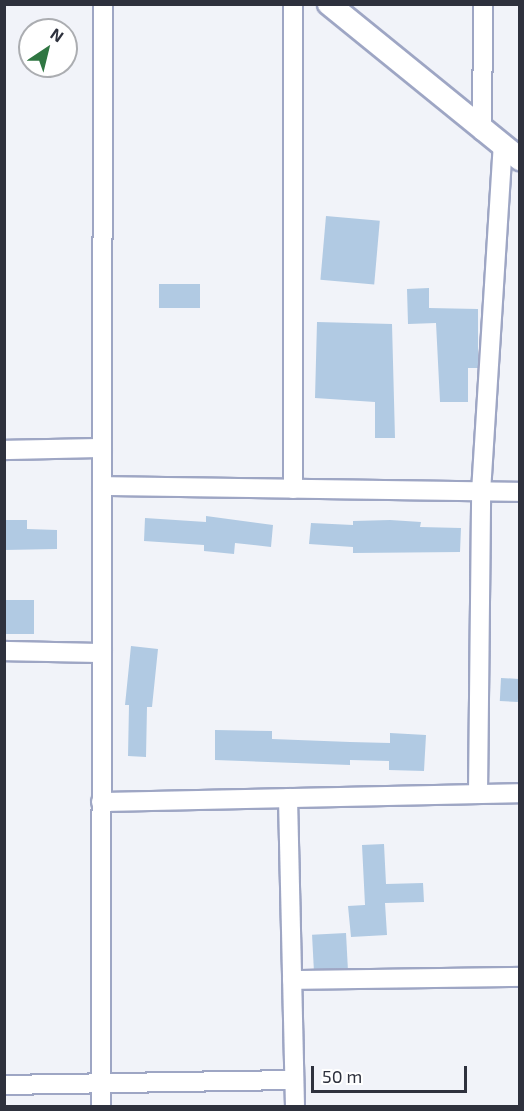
<!DOCTYPE html>
<html>
<head>
<meta charset="utf-8">
<style>
  body { margin:0 }
  #map { position:relative; width:524px; height:1111px; overflow:hidden; background:#f1f3f9; font-family:"Exo 2",sans-serif }
  div>[style] { position:absolute }
  .building>* { inset:0; background:#b1cae3; transform-origin:0 0 }
  .roads { filter:drop-shadow(2px 0 #9ea6c4) drop-shadow(-2px 0 #9ea6c4) drop-shadow(0 2px #9ea6c4) drop-shadow(0 -2px #9ea6c4) }
  .minor>* { height:18px; margin:-9px; padding:0 9px; transform-origin:9px; border-radius:9px; background:#fff }
  .tertiary>* { height:22px; margin:-11px; padding:0 11px; transform-origin:11px; border-radius:11px; background:#fff }
  span { translate:-50% -50%; white-space:nowrap; text-align:center; line-height:1.15; -webkit-text-stroke:4.5px #fff; paint-order:stroke }
  .frame { position:absolute; inset:0; border:6px solid #2e313d; pointer-events:none }
  .north { position:absolute; left:18px; top:18px; width:60px; height:60px; box-sizing:border-box; background:#fff; border:2px solid #abadb1; border-radius:50%; rotate:35deg; font-size:16px; font-weight:700; line-height:24px; text-align:center; color:#2e313d }
  .north::after { content:''; display:block; margin:auto; width:21px; height:27px; background:#2f7642; clip-path:polygon(50% 0,100% 100%,50% 72%,0 100%) }
  .scale { position:absolute; left:311px; top:1066px; width:156px; height:27px; box-sizing:border-box; border:3px solid #2e313d; border-top:0; padding-left:8px; font-size:18px; line-height:21px; white-space:nowrap; color:#2e313d; -webkit-text-stroke:4px #fff; paint-order:stroke }
</style>
</head>
<body>
<div id="map">
  <div class="building">
    <div style="left:326px;top:216px;width:54px;height:64px;rotate:5deg"></div>
    <div style="left:159px;top:284px;width:41px;height:24px"></div>
    <div style="clip-path:polygon(429px 288px,429px 308px,478px 309px,478px 368px,468px 368px,468px 402px,440px 402px,436px 323px,408px 324px,407px 289px)"></div>
    <div style="clip-path:polygon(317px 322px,392px 324px,395px 438px,375px 438px,375px 402px,315px 398px)"></div>
    <div style="clip-path:polygon(206px 516px,273px 525px,271px 547px,235px 543px,234px 554px,204px 551px,204px 545px,144px 541px,145px 518px,206px 522px)"></div>
    <div style="clip-path:polygon(4px 520px,27px 520px,27px 529px,57px 530px,57px 549px,4px 550px)"></div>
    <div style="clip-path:polygon(390px 520px,421px 522px,420px 527px,461px 528px,460px 552px,353px 553px,353px 547px,309px 544px,311px 523px,353px 525px,353px 521px)"></div>
    <div style="left:6px;top:600px;width:28px;height:34px"></div>
    <div style="clip-path:polygon(131px 646px,158px 649px,152px 707px,147px 707px,146px 757px,128px 756px,129px 705px,125px 705px)"></div>
    <div style="left:501px;top:678px;width:18px;height:23px;rotate:3deg"></div>
    <div style="clip-path:polygon(215px 730px,272px 731px,272px 739px,350px 742px,390px 743px,390px 733px,426px 735px,424px 771px,389px 770px,389px 761px,350px 760px,350px 765px,215px 760px)"></div>
    <div style="clip-path:polygon(384px 844px,386px 884px,423px 883px,424px 902px,385px 903px,387px 935px,351px 937px,348px 906px,365px 905px,362px 845px)"></div>
    <div style="left:346px;top:933px;width:35px;height:34px;rotate:87deg"></div>
  </div>
  <div class="roads">
    <div class="minor">
      <div style="left:293px;top:4px;width:485px;rotate:90deg"></div>
      <div style="left:482px;top:131px;width:127px;rotate:-89.5deg"></div>
      <div style="left:4px;top:450px;width:98px;rotate:-1.2deg"></div>
      <div style="left:102px;top:486px;width:418px;rotate:0.8deg"></div>
      <div style="left:4px;top:651px;width:98px;rotate:1.2deg"></div>
      <div style="left:478px;top:794px;width:302px;rotate:-89.4deg"></div>
      <div style="left:481px;top:492px;width:346px;rotate:-86.4deg"></div>
      <div style="left:288px;top:798px;width:308px;rotate:88.7deg"></div>
      <div style="left:101px;top:802px;width:419px;rotate:-1.2deg"></div>
      <div style="left:292px;top:980px;width:228px;rotate:-0.8deg"></div>
      <div style="left:4px;top:1085px;width:290px;rotate:-1deg"></div>
      <div style="left:101px;top:1106px;width:1102px;rotate:-89.9deg"></div>
    </div>
    <div class="tertiary">
      <div style="left:329px;top:4px;width:246px;rotate:39.1deg"></div>
    </div>
  </div>
  <div class="frame"></div>
  <div class="north">N</div>
  <div class="scale">50 m</div>
</div>
</body>
</html>
